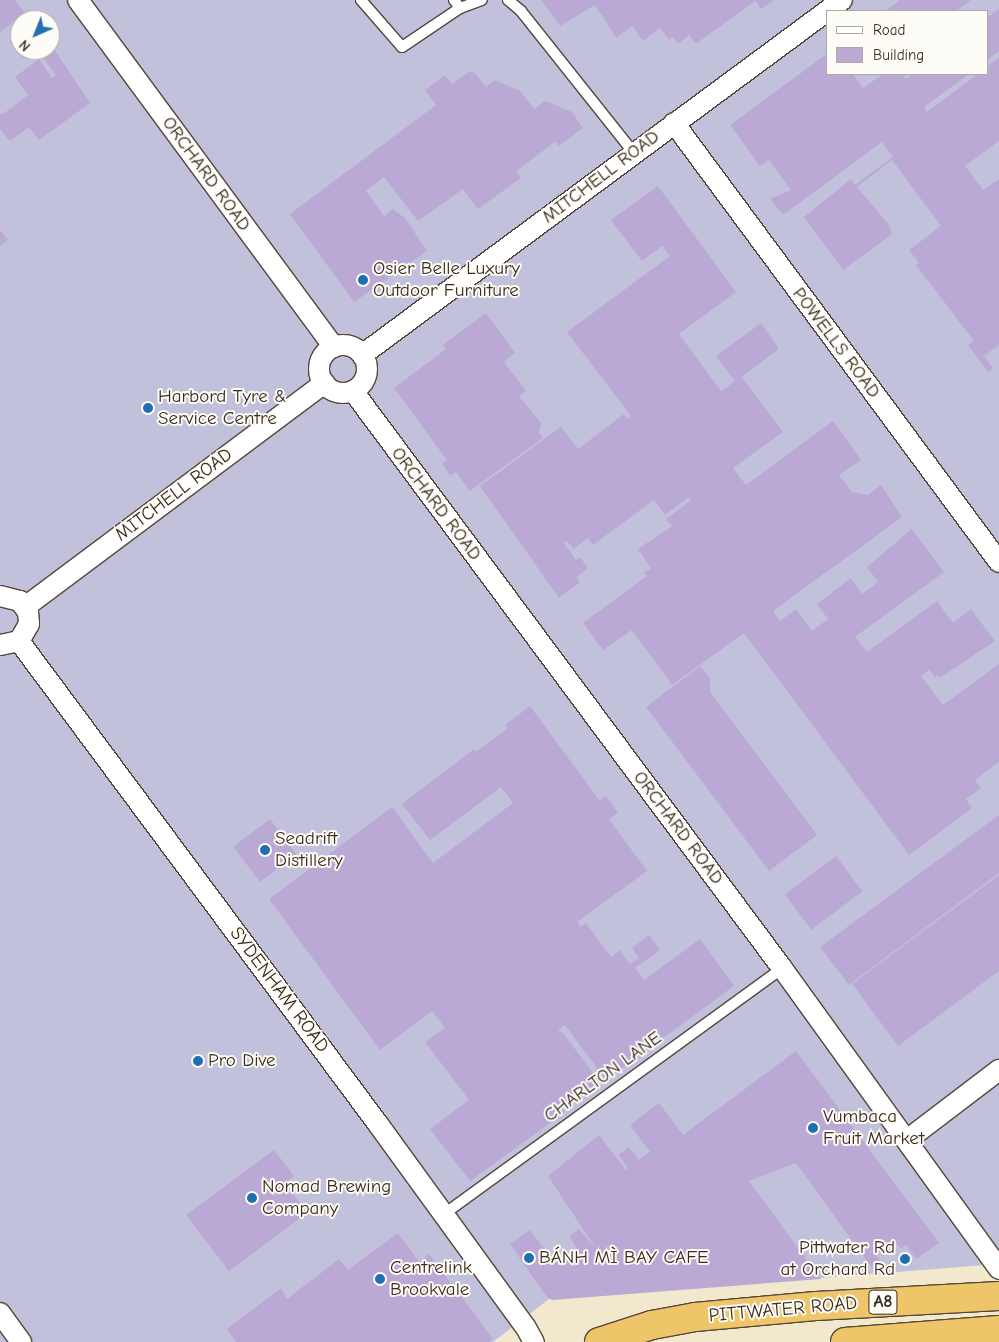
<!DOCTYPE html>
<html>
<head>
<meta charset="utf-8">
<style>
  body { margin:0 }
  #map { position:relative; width:999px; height:1342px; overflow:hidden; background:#f2e8ce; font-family:"Comic Neue",sans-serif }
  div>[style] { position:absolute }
  .industrial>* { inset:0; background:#c2c1dc }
  .building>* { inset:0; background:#bba9d5; transform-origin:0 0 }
  .roads { filter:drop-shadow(1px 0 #564638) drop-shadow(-1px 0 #564638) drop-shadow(0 1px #564638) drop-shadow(0 -1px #564638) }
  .service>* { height:10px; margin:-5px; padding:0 5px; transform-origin:5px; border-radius:5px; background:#fff }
  .minor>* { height:20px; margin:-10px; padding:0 10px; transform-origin:10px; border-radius:10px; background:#fff }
  .minor>.ring { margin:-10px; padding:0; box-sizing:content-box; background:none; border:20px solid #fff; border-radius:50% }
  .trunk>* { height:28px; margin:-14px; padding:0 14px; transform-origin:14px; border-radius:14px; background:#eec569 }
  .dots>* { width:14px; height:14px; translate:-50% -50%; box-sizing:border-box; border:2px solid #fdfcf7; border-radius:50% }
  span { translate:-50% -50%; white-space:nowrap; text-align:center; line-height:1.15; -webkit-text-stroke:4px #fdfcf7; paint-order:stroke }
  .shield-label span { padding:1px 4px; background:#fdfcf7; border:1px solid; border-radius:4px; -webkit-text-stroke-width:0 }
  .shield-label { font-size:18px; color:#3b2a1e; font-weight:700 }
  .street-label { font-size:19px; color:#3b2a1e }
  .poi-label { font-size:19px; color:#3b2a1e }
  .left { translate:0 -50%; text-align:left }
  .right { translate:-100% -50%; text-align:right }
  .legend { position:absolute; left:826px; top:10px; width:162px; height:65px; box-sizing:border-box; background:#fdfcf7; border:1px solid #afa8a0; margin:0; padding:6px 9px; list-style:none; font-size:15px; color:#3b2a1e }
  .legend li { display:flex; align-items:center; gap:10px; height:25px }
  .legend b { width:25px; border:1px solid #afa8a0 }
  .north { position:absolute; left:10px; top:10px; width:50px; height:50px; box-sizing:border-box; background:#fdfcf7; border:1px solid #afa8a0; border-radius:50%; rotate:224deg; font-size:14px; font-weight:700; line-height:20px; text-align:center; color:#3b2a1e }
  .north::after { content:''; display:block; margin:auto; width:18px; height:22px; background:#1f6fb2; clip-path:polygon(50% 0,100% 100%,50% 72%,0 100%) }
</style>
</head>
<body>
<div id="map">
  <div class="industrial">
    <div style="clip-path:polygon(evenodd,0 0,999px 0,999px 1264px,549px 1299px,493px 1342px,0 1342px,0 0,828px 11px,988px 11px,988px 74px,828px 74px,828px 11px,0 0,20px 20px,50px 20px,50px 50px,20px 50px,20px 20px)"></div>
  </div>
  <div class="building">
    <div style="clip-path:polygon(0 0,15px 0,25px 13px,0 32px)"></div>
    <div style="clip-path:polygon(541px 0,774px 0,761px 9px,755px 1px,696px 44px,689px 35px,678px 44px,673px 37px,669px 40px,660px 28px,643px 41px,632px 26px,616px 38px,595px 5px,560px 26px)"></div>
    <div style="clip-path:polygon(900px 0,971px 0,956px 11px,885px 11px)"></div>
    <div style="clip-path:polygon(999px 9px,999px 51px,988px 59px,988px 17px)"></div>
    <div style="clip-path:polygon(50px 43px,90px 103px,39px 140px,29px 127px,10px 141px,0 129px,0 113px,2px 115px,28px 95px,15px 77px,39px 59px,52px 78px,56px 75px,37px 50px,50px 50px)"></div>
    <div style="clip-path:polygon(828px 53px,828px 74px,853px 74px,863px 88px,883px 74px,902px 74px,906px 79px,913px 74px,969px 74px,924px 107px,927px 112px,978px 74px,988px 74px,988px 66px,999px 58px,999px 141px,965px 166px,983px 190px,999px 179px,999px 345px,984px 356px,993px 368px,988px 372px,968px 345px,974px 341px,916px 265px,919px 263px,909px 250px,941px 226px,892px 160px,857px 187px,889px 225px,892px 234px,843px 270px,804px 217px,851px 179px,855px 185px,893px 157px,882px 142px,783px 215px,770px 199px,791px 190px,769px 160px,760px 166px,730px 125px)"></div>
    <div style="clip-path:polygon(470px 71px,475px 73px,486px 87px,495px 80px,520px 91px,534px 109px,545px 101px,572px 112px,583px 128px,559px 146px,555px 142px,516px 171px,521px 178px,478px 209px,463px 189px,418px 221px,384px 177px,366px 191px,384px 216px,393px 209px,405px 218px,427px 251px,354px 302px,290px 214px,436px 105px,425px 90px,445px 75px,452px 84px)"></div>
    <div style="clip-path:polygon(658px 186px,736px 292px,679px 334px,721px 391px,735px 381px,716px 356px,761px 323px,779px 349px,742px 377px,783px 432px,733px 468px,746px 485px,833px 421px,861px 460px,839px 475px,852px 492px,868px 495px,881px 485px,902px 517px,773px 611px,780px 621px,796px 609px,812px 631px,828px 619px,817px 604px,851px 578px,862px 594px,878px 582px,867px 567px,912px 529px,944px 572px,855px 637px,867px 652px,937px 601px,953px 623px,971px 609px,995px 641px,940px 678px,938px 675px,935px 677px,929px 670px,921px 676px,943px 705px,999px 664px,999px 762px,975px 780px,981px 788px,966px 799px,972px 808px,909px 855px,744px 633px,672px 685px,632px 630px,603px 650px,583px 623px,647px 576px,644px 573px,651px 568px,638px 549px,672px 526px,666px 519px,691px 500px,689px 497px,665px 515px,654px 500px,593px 545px,588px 538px,573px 549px,567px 541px,564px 543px,576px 560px,580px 557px,588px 568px,577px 577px,580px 582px,559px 598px,480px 486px,561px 427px,578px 449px,624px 414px,628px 419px,631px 416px,567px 332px,670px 256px,662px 246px,642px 261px,611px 220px)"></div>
    <div style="clip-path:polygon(0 230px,8px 240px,0 246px)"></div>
    <div style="clip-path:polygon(486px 313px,515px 353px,504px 362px,526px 391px,519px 396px,541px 423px,539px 433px,543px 438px,470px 491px,456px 472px,450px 475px,442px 464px,447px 460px,394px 388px,446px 349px,443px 345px)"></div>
    <div style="clip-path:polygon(700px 666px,710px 678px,710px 692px,817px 835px,769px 871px,646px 707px)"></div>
    <div style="clip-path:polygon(530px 706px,600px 801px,606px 796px,618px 813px,609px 819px,647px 871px,577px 922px,581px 927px,586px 923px,611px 957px,620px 950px,630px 964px,639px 958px,632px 948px,649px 935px,660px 950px,635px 968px,644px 980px,700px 939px,734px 986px,606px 1080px,565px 1025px,558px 1030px,563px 1033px,600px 1082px,562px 1109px,565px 1112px,470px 1181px,430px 1129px,469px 1100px,425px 1042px,445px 1028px,432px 1011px,380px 1050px,269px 899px,392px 807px,433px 863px,513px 803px,501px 787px,430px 840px,402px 804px,474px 749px,476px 752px,508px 728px,505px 725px)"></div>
    <div style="clip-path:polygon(999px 815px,999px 873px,849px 985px,820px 947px)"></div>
    <div style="left:270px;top:819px;width:44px;height:46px;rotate:53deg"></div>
    <div style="left:836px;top:856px;width:44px;height:64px;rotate:53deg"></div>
    <div style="clip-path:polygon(999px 875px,999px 971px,898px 1046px,852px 984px)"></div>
    <div style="clip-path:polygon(796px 1051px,939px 1243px,916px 1259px,906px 1245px,901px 1249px,895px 1241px,876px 1255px,884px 1265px,875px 1272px,796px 1163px,749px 1181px,821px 1279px,552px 1300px,546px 1296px,510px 1244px,530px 1230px,555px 1263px,579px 1253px,570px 1236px,579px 1229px,595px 1247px,548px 1176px,599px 1135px,626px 1170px,628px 1168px,618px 1155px,629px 1147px,639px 1160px,650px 1152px,630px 1125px,659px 1103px,683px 1135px)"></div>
    <div style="clip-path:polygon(274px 1150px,294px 1176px,285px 1183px,307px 1213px,229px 1271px,186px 1215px)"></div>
    <div style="clip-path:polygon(398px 1233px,419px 1262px,429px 1254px,493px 1339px,489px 1342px,236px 1342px,227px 1329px,281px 1288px,287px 1299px,339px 1259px,348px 1270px)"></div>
  </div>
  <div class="roads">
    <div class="service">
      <div style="left:361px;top:0;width:62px;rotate:48.9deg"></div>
      <div style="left:402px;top:47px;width:70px;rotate:-33.9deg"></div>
      <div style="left:454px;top:0;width:10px;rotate:53deg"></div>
      <div style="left:460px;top:8px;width:23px;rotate:-20deg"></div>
      <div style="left:508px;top:0;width:17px;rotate:40deg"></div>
      <div style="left:521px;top:11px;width:181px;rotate:51.5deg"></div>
      <div style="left:444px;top:1214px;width:418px;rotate:-36deg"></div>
    </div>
    <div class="minor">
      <div style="left:78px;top:0;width:431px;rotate:53.6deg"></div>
      <div style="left:674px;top:123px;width:546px;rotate:53.49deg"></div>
      <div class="ring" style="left:319px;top:345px;width:28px;height:28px"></div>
      <div style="left:362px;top:355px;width:597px;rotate:-36.49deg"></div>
      <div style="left:353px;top:391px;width:719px;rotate:53.37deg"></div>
      <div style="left:782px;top:968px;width:371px;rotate:54.2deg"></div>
      <div style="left:0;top:596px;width:21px;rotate:14deg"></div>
      <div style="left:20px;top:601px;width:14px;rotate:54deg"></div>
      <div style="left:28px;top:612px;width:12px;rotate:85deg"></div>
      <div style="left:29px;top:624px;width:20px;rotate:120deg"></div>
      <div style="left:19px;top:641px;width:19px;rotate:168deg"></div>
      <div style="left:25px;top:607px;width:374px;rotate:-36.8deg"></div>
      <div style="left:19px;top:641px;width:602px;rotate:53.38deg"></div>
      <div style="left:378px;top:1124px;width:250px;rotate:54deg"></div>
      <div style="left:525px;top:1326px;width:18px;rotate:61deg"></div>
      <div style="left:907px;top:1140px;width:116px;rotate:-37.3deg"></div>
      <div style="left:0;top:1313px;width:36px;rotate:54deg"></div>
    </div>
    <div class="trunk">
      <div style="left:599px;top:1342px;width:56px;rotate:-17.8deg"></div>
      <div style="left:652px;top:1325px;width:44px;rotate:-10.5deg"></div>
      <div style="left:695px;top:1317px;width:121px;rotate:-5.2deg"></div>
      <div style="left:816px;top:1306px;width:183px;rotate:-3.1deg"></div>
      <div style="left:845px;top:1342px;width:154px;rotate:-4.5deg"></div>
    </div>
  </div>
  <div class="dots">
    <div style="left:363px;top:280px;background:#1f6fb2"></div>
    <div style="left:148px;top:408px;background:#1f6fb2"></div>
    <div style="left:265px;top:850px;background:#1f6fb2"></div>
    <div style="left:198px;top:1061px;background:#1f6fb2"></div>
    <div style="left:813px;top:1128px;background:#1f6fb2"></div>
    <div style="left:252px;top:1198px;background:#1f6fb2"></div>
    <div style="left:529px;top:1258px;background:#1f6fb2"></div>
    <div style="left:905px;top:1259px;background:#1f6fb2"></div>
    <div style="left:380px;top:1279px;background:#1f6fb2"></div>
  </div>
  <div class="shield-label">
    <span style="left:883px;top:1302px">A8</span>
  </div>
  <div class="street-label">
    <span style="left:206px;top:174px;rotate:54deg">ORCHARD ROAD</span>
    <span style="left:601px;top:177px;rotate:-37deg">MITCHELL ROAD</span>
    <span style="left:836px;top:343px;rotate:53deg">POWELLS ROAD</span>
    <span style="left:174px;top:495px;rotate:-37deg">MITCHELL ROAD</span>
    <span style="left:436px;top:504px;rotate:53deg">ORCHARD ROAD</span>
    <span style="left:678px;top:828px;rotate:53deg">ORCHARD ROAD</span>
    <span style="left:279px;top:990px;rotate:53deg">SYDENHAM ROAD</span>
    <span style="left:603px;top:1077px;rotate:-36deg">CHARLTON LANE</span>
    <span style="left:783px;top:1310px;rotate:-5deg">PITTWATER ROAD</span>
  </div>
  <div class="poi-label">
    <span class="left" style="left:373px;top:280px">Osier Belle Luxury<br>Outdoor Furniture</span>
    <span class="left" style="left:158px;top:408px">Harbord Tyre &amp;<br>Service Centre</span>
    <span class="left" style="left:275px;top:850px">Seadrift<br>Distillery</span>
    <span class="left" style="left:208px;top:1061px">Pro Dive</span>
    <span class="left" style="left:823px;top:1128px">Vumbaca<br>Fruit Market</span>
    <span class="left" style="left:262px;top:1198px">Nomad Brewing<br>Company</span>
    <span class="right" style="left:895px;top:1259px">Pittwater Rd<br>at Orchard Rd</span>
    <span class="left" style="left:539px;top:1258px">BÁNH MÌ BAY CAFE</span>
    <span class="left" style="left:390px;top:1279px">Centrelink<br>Brookvale</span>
  </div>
  <ul class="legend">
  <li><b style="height:6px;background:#fff"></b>Road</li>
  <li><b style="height:14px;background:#bba9d5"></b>Building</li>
  </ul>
  <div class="north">N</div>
</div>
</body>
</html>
